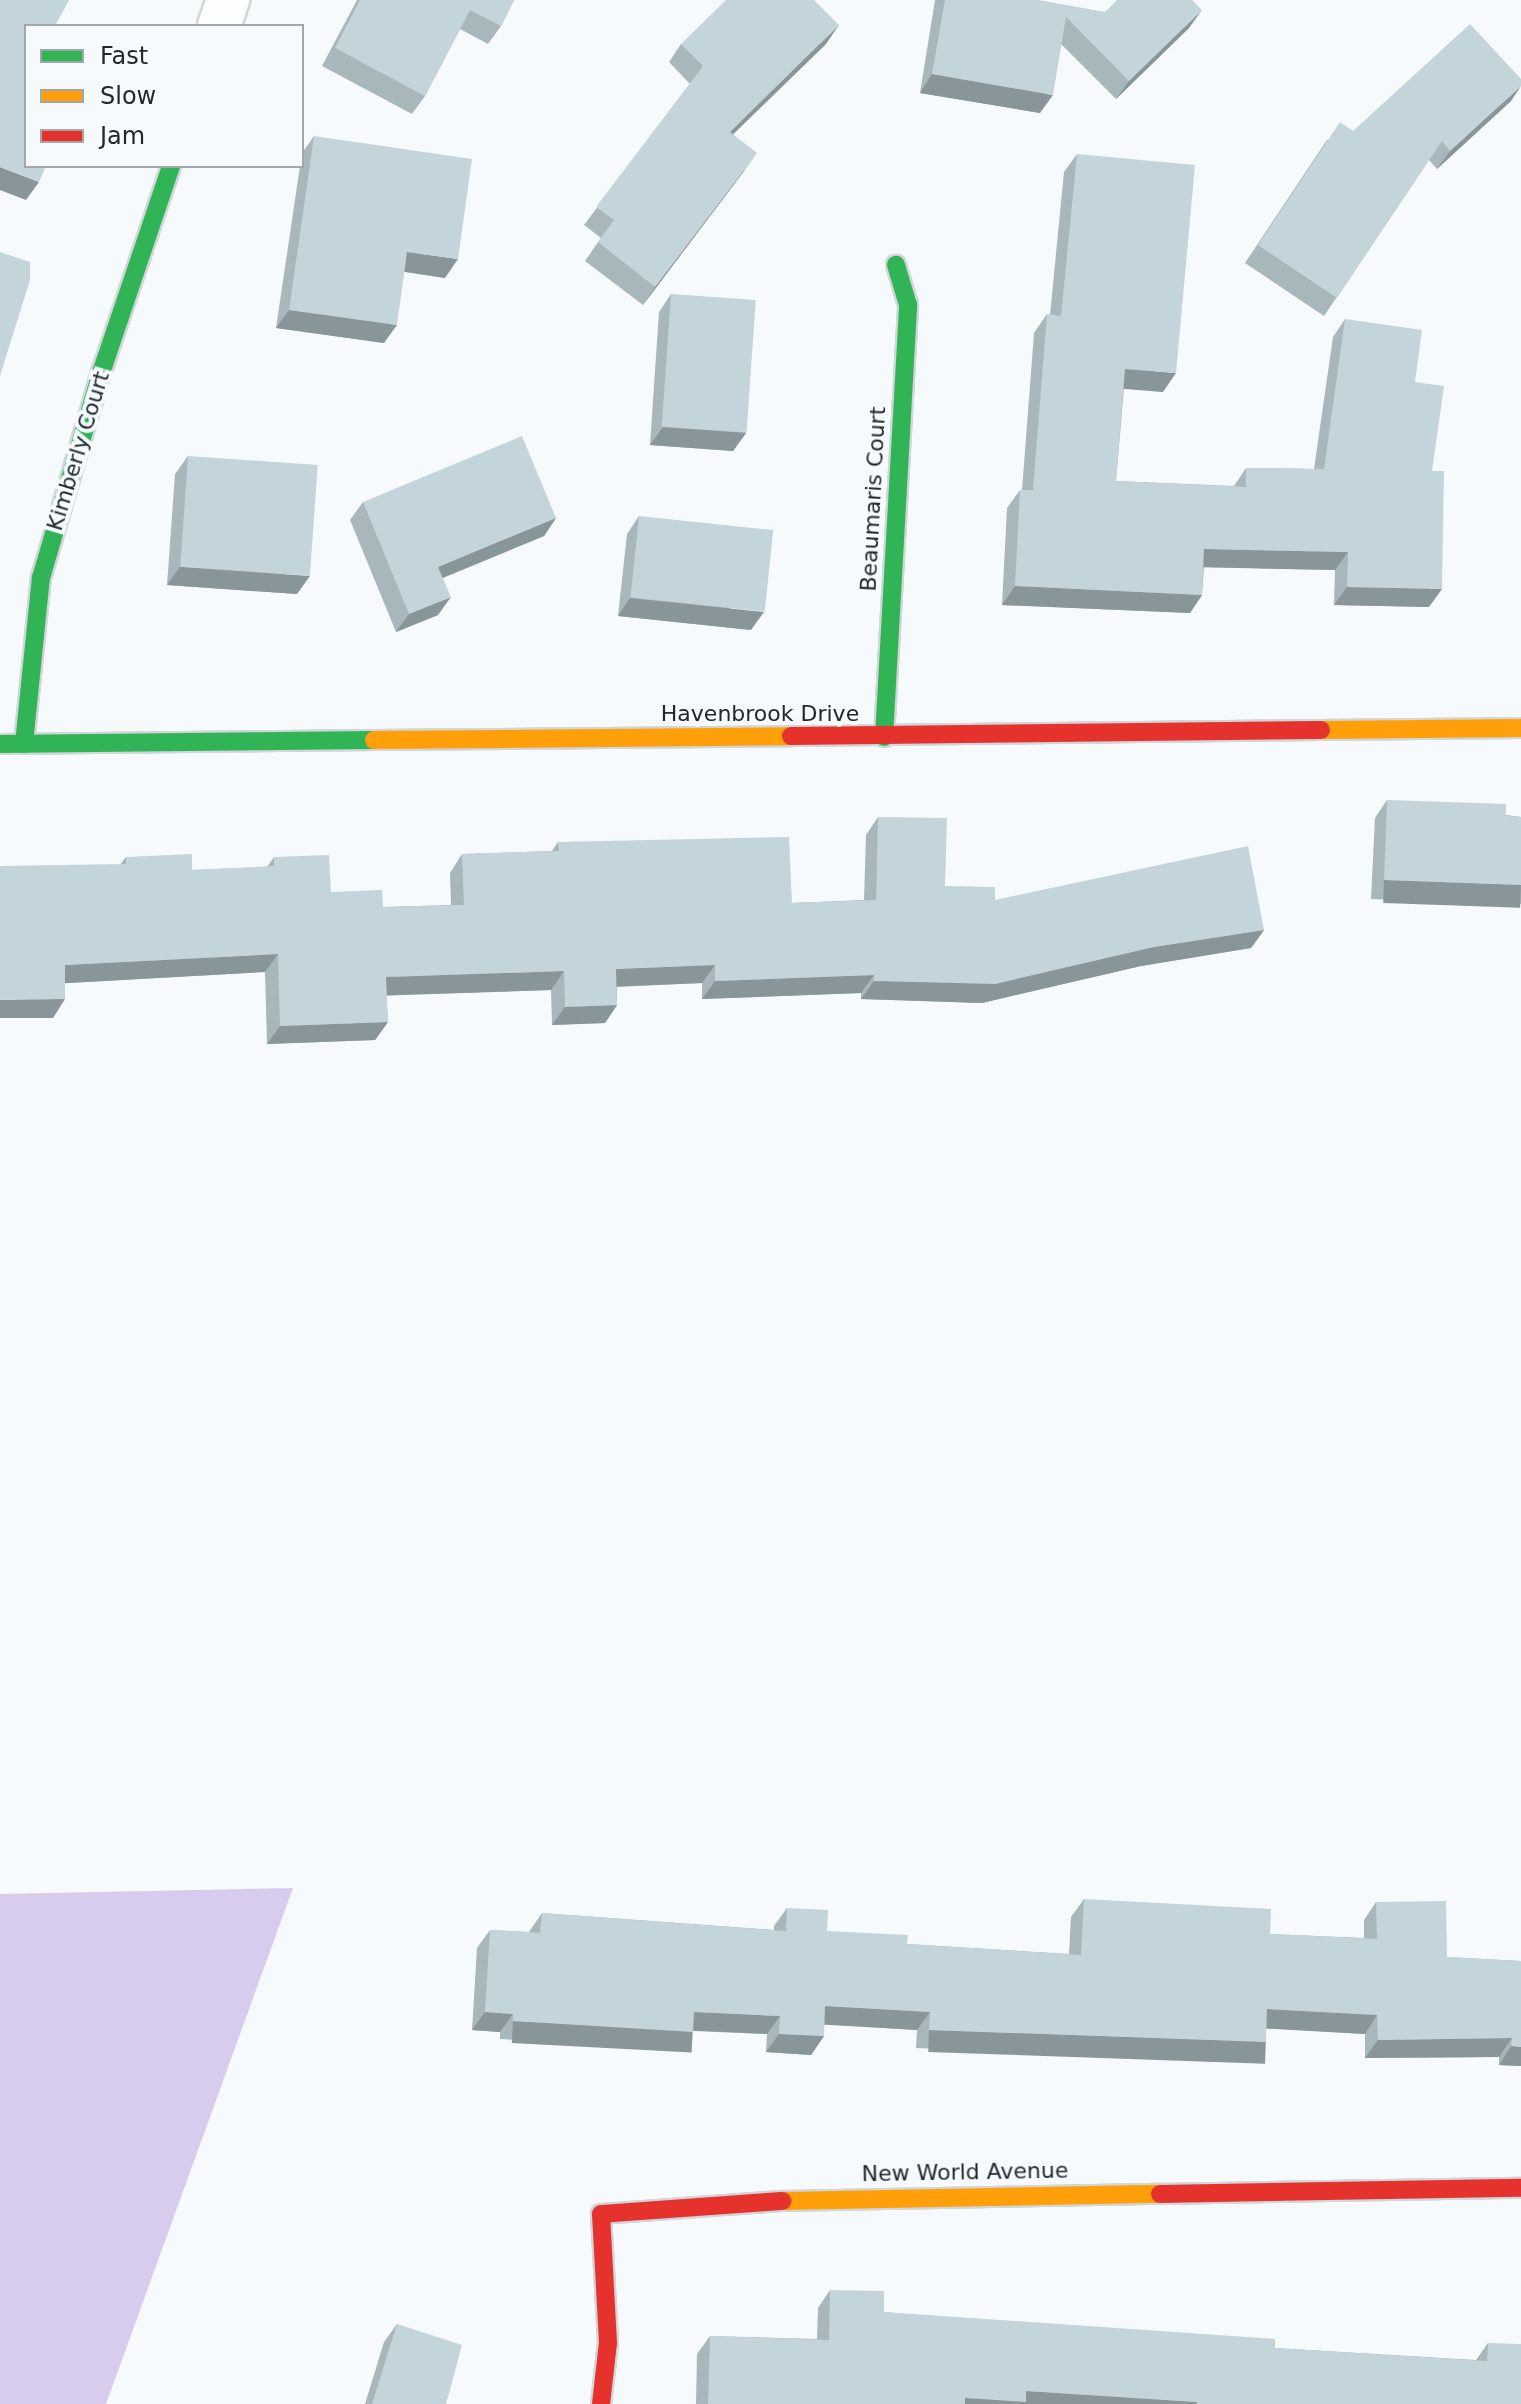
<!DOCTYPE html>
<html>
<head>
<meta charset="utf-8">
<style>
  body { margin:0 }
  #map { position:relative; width:1521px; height:2404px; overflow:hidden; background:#f7fafc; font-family:"DejaVu Sans",sans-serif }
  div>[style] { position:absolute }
  .forest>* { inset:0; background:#d8ccee }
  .roads { filter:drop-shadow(2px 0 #d0d6da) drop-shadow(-2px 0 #d0d6da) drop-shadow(0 2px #d0d6da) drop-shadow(0 -2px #d0d6da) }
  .street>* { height:42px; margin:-21px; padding:0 21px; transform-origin:21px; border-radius:21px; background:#fefeff }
  .fast>* { height:18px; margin:-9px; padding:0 9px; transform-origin:9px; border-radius:9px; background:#30b455 }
  .slow>* { height:18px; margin:-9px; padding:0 9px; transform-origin:9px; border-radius:9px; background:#ff9f0a }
  .jam>* { height:18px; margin:-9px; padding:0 9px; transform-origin:9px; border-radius:9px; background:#e5322d }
  .wall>* { inset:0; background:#a8b7bb }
  .shaded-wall>* { inset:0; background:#889599; transform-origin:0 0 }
  .building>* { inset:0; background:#c3d5da; transform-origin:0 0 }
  span { translate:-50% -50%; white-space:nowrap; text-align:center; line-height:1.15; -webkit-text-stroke:8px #f6fafd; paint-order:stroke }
  .street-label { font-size:22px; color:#21282e }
  .legend { position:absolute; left:24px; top:24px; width:280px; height:144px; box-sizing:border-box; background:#f6fafd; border:2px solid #a1a6aa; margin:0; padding:10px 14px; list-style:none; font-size:24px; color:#21282e }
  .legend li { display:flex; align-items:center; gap:16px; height:40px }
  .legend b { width:40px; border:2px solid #a1a6aa }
</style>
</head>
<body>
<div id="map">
  <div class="forest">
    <div style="clip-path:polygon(293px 1888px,106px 2404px,0 2404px,0 1894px)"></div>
  </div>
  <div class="roads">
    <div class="street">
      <div style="left:219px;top:26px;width:28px;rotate:-71deg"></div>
    </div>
    <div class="fast">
      <div style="left:884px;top:737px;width:433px;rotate:-86.8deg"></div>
      <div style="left:908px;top:305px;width:42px;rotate:-106.7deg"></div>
      <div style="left:0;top:744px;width:374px;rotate:-0.6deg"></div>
      <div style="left:24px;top:744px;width:167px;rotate:-84.2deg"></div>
      <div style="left:41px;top:578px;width:214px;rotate:-73.7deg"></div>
      <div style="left:101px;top:373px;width:219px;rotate:-71.3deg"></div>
    </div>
    <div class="slow">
      <div style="left:1321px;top:730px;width:200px;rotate:-0.6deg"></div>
      <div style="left:374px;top:740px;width:417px;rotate:-0.5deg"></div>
      <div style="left:783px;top:2201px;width:377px;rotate:-1.1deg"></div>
    </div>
    <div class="jam">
      <div style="left:791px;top:736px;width:530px;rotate:-0.65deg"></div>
      <div style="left:1160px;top:2194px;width:361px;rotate:-1deg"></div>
      <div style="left:601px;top:2404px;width:61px;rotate:-83.5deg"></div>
      <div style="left:608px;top:2343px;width:129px;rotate:-93.1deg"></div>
      <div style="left:601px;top:2214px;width:182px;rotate:-4.1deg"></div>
    </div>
  </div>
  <div class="wall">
    <div style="clip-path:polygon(357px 0,514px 0,501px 26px,488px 44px,460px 29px,425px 96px,412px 114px,322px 66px)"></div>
    <div style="clip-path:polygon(935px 0,1037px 0,1189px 28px,1116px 99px,1061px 44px,1040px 113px,920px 93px)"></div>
    <div style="clip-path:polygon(681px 44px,826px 44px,733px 134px,744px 171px,643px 305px,585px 261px,601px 238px,584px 225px,690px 84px,669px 62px)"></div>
    <div style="clip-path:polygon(1511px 101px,1437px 169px,1429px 160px,1324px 316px,1245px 263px,1327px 140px)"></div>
    <div style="clip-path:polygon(314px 136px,445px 278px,404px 272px,384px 343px,276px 328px,300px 166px,302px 166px,302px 153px)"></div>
    <div style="clip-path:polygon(1077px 154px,1163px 392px,1124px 388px,1116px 481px,1234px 486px,1246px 468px,1314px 469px,1333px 337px,1345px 319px,1415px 382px,1432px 471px,1429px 607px,1334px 605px,1335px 570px,1204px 567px,1202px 595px,1190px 613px,1002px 605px,1007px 508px,1020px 490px,1022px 490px,1034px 333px,1047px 314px,1050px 315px,1064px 172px)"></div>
    <div style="clip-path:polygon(671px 294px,746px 433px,733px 451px,650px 445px,659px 312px)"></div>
    <div style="clip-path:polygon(188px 456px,297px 594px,167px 585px,175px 474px)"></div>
    <div style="clip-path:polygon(363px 502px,556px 518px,544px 536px,443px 578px,438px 615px,396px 632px,350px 520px)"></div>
    <div style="clip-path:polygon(639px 516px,751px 630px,618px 616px,627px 534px)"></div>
    <div style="clip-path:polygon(1387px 800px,1521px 817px,1521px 904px,1371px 899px,1375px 818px)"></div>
    <div style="clip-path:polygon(878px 817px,945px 886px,995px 900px,1264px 930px,1251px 948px,1141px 966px,982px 1003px,861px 999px,861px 993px,702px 999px,702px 983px,617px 987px,617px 1005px,605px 1023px,552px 1025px,551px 990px,386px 995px,388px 1022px,375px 1040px,267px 1044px,265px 972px,65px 983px,53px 1018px,0 1018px,126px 857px,192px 870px,267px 867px,274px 857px,331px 892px,383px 907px,451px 905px,450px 873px,462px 854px,552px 851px,558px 842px,792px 903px,864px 900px,866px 835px)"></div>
    <div style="clip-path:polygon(1084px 1899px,1270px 1934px,1364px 1938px,1364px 1920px,1376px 1902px,1447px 1957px,1521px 1961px,1521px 2066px,1499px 2065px,1499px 2057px,1365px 2058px,1365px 2034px,1266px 2028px,1253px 2060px,916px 2048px,917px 2030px,824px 2024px,824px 2036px,811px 2055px,766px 2052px,767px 2034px,693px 2031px,680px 2050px,500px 2039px,500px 2032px,472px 2030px,477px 1948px,490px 1930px,529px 1932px,542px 1913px,774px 1930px,774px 1926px,787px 1908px,827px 1931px,907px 1944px,1069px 1954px,1071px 1917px)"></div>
    <div style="clip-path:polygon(830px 2290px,884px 2312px,1275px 2348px,1476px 2360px,1488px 2343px,1521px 2404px,696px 2404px,697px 2354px,710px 2336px,817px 2339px,818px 2308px)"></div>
    <div style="clip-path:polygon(397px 2324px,446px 2404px,365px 2404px,384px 2342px)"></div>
  </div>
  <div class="shaded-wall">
    <div style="clip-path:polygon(1202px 10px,1189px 28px,1116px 99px,1129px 81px)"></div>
    <div style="clip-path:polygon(839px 25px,826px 44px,717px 150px,730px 132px)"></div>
    <div style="clip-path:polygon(932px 74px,1053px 95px,1040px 113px,920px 93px)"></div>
    <div style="clip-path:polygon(1521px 86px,1511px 101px,1437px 169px,1450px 151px)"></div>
    <div style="clip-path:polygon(757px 153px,744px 171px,643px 305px,655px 287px)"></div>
    <div style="clip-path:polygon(0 167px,39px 182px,26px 200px,0 190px)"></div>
    <div style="clip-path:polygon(407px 252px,458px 259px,445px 278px,394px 270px)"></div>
    <div style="clip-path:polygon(289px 310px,397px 325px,384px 343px,276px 328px)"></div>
    <div style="clip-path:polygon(1125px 369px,1176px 373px,1163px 392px,1113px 388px)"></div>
    <div style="clip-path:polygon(663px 427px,746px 433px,733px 451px,650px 445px)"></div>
    <div style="clip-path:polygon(556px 518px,544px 536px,425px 585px,438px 567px)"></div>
    <div style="clip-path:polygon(1204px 549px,1348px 552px,1335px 570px,1192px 567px)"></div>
    <div style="clip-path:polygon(180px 567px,310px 576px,297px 594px,167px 585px)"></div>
    <div style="clip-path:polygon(1015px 586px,1202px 595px,1190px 613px,1002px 605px)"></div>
    <div style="clip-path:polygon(1347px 587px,1442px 589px,1429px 607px,1334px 605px)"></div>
    <div style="clip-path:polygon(451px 597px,438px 615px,396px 632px,409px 614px)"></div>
    <div style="clip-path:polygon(630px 598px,764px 612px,751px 630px,618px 616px)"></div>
    <div style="left:1384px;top:880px;width:137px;height:23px;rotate:2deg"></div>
    <div style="clip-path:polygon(1264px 930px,1251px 948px,1141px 966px,982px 1003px,861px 999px,874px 981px,1154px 947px)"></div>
    <div style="clip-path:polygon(278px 954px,265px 972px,52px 984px,65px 965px)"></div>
    <div style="clip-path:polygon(715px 965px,702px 983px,603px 987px,616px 969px)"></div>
    <div style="clip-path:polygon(564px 971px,551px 990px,373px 996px,386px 977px)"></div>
    <div style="clip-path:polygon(874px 975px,861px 993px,702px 999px,715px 981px)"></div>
    <div style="clip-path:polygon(65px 999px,53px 1018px,0 1018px,0 1000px)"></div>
    <div style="clip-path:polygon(617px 1005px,605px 1023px,552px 1025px,565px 1007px)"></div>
    <div style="clip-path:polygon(388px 1022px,375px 1040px,267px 1044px,280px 1026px)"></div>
    <div style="clip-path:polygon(825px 2006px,930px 2012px,917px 2030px,813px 2024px)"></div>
    <div style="clip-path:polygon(1267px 2009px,1377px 2015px,1365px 2034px,1254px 2028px)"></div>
    <div style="clip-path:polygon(485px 2012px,513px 2014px,500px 2032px,472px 2030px)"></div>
    <div style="clip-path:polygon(694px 2012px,780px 2016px,767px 2034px,681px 2030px)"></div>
    <div style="left:513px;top:2021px;width:180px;height:22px;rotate:3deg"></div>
    <div style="left:929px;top:2030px;width:337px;height:22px;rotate:2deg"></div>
    <div style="clip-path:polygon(779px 2034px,824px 2036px,811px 2055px,766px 2052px)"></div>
    <div style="clip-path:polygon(1512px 2038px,1499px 2057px,1365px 2058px,1378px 2040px)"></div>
    <div style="clip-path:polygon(1511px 2046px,1521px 2047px,1521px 2066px,1499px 2065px)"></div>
    <div style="clip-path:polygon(1026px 2391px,1197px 2402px,1196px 2404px,961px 2404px,965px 2398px)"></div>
  </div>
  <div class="building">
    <div style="clip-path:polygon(0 0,69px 0,55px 26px,26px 26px,26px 166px,46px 166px,39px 182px,0 167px)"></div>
    <div style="clip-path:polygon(360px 0,514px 0,501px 26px,470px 10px,425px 96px,335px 48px)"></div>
    <div style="clip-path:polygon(726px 0,814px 0,839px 25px,730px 132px,757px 153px,655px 287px,598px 242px,614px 220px,596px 207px,703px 66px,681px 44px)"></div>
    <div style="clip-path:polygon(945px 0,1037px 0,1105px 12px,1117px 0,1192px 0,1202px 10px,1129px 81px,1066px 17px,1053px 95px,932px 74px)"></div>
    <div style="clip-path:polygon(1470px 24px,1521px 79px,1521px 86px,1450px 151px,1442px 141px,1337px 298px,1258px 245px,1340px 122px,1353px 131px)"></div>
    <div style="clip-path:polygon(314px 136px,472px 159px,458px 259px,407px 252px,397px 325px,289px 310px)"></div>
    <div style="clip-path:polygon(1077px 154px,1195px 165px,1176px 373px,1125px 369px,1116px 481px,1246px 487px,1246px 468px,1324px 469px,1345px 319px,1422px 330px,1415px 382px,1444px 386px,1432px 471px,1444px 471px,1442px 589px,1347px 587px,1348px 552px,1204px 549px,1202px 595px,1015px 586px,1020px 490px,1033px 490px,1047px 314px,1061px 316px)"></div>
    <div style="clip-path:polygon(0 252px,30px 262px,30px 280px,0 376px)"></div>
    <div style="left:671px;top:294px;width:85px;height:133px;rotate:4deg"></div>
    <div style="clip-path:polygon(522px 436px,556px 518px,438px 567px,451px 597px,409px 614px,363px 502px)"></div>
    <div style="left:188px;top:456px;width:130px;height:111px;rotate:4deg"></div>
    <div style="left:639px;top:516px;width:135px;height:82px;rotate:6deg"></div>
    <div style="clip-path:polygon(1387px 800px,1506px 804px,1506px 816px,1521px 817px,1521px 885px,1384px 880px)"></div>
    <div style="clip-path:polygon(878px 817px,947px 818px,945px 886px,995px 887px,995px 900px,1248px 846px,1264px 930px,1154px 947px,995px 984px,874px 981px,874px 975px,715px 981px,715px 965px,616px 969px,617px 1005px,565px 1007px,564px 971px,386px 977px,388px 1022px,280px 1026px,278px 954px,65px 965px,65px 999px,0 1000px,0 866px,126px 864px,126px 857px,192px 854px,192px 870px,274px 866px,274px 857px,329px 855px,331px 892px,382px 890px,383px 907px,464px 905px,462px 854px,559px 851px,558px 842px,789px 837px,792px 903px,876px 900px)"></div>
    <div style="clip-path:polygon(1084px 1899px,1271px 1909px,1270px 1934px,1377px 1939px,1376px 1902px,1446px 1901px,1447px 1957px,1521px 1961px,1521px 2047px,1511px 2046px,1512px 2038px,1378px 2040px,1377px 2015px,1267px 2009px,1266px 2042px,929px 2030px,930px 2012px,825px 2006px,824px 2036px,779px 2034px,780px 2016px,694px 2012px,693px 2032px,513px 2021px,513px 2014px,485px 2012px,490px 1930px,540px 1933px,542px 1913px,786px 1931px,787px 1908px,828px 1910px,827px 1931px,908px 1935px,907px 1944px,1081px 1955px)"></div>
    <div style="clip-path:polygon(830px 2290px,884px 2291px,884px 2312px,1275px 2339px,1275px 2348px,1487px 2361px,1488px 2343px,1521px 2344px,1521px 2404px,1197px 2404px,1197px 2402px,1026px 2391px,1026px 2402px,965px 2398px,965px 2404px,708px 2404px,710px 2336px,829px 2340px)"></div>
    <div style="clip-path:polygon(397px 2324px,462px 2345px,446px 2404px,372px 2404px)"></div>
  </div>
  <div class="street-label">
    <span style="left:78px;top:451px;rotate:-73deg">Kimberly Court</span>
    <span style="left:873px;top:499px;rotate:-87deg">Beaumaris Court</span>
    <span style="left:760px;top:714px">Havenbrook Drive</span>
    <span style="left:965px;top:2172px;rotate:-1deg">New World Avenue</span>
  </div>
  <ul class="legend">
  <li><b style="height:10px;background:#30b455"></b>Fast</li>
  <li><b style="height:10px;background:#ff9f0a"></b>Slow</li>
  <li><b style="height:10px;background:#e5322d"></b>Jam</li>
  </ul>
</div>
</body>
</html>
